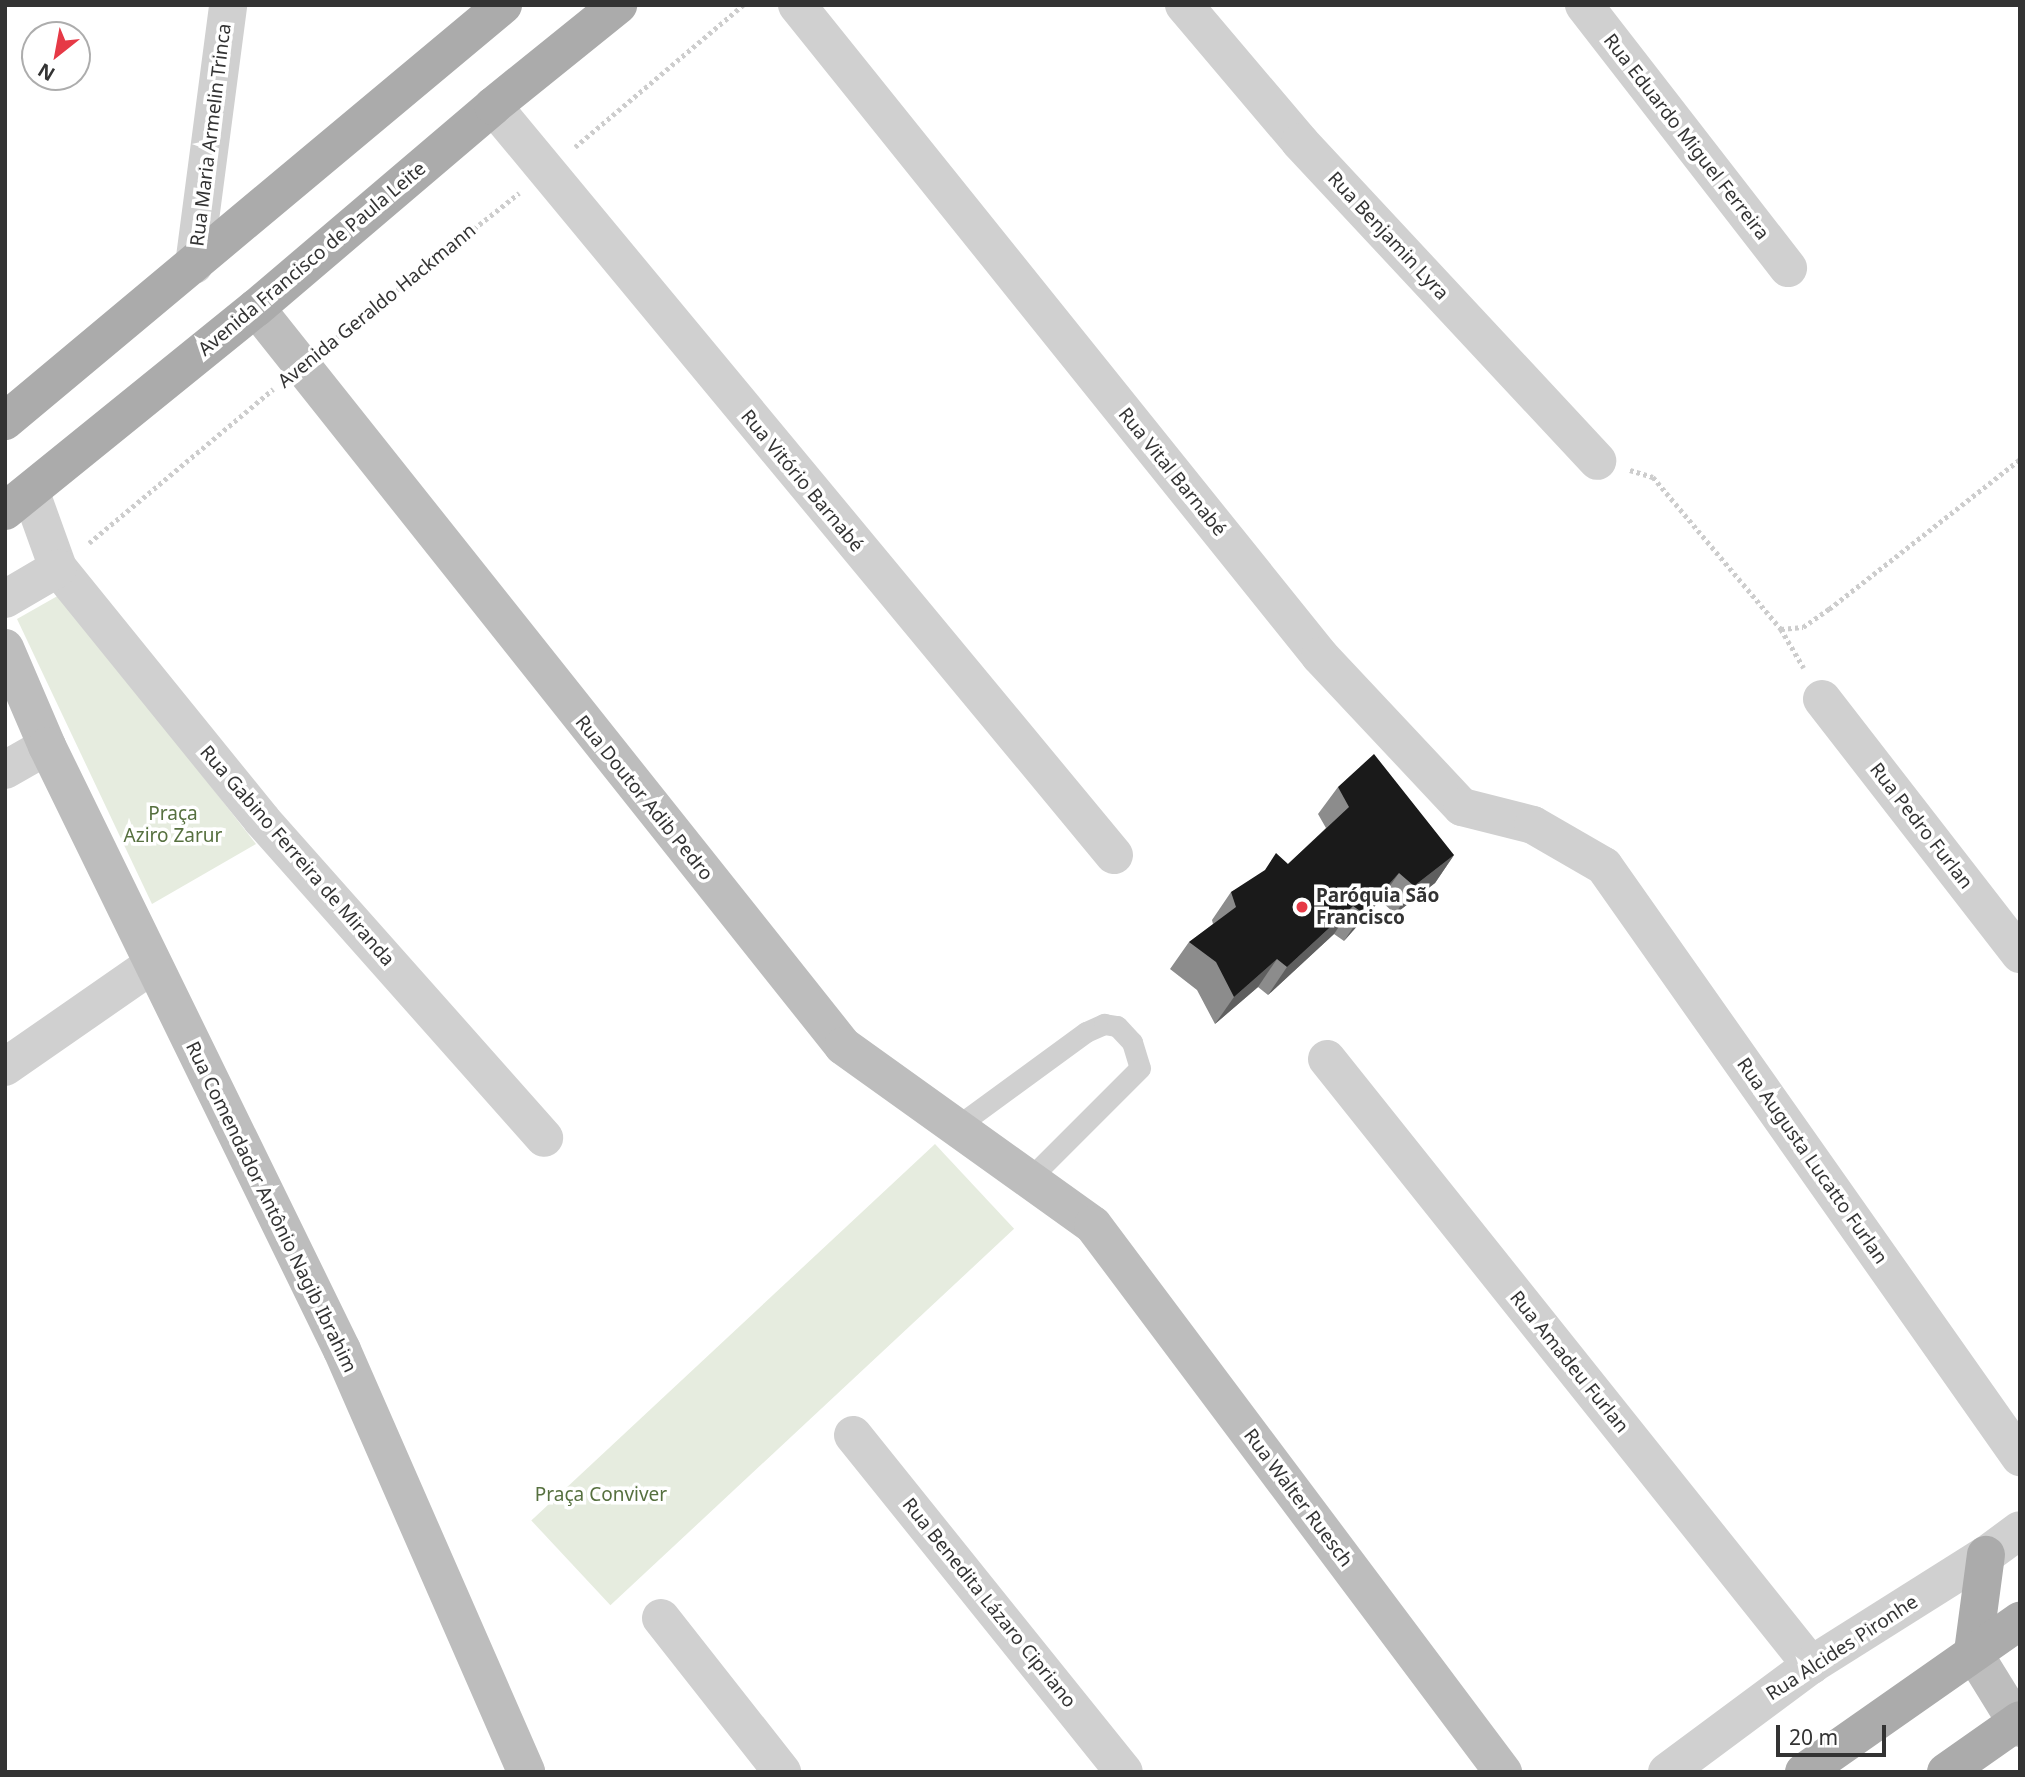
<!DOCTYPE html>
<html>
<head>
<meta charset="utf-8">
<style>
  body { margin:0 }
  #map { position:relative; width:2025px; height:1777px; overflow:hidden; background:#fff; font-family:"Noto Sans",sans-serif }
  div>[style] { position:absolute }
  .green>* { inset:0; background:#e6ecdf; transform-origin:0 0 }
  .path>* { height:4.5px; margin-top:-2.25px; transform-origin:0; background:repeating-linear-gradient(90deg,#cdcdcd 0 3.5px,transparent 0 7px) }
  .lane>* { height:21px; margin:-10.5px; padding:0 10.5px; transform-origin:10.5px; border-radius:10.5px; background:#d0d0d0 }
  .street>* { height:38px; margin:-19px; padding:0 19px; transform-origin:19px; border-radius:19px; background:#d0d0d0 }
  .secondary>* { height:38px; margin:-19px; padding:0 19px; transform-origin:19px; border-radius:19px; background:#bdbdbd }
  .primary>* { height:38px; margin:-19px; padding:0 19px; transform-origin:19px; border-radius:19px; background:#ababab }
  .wall>* { inset:0; background:#8c8c8c }
  .shaded-wall>* { inset:0; background:#5f5f5f }
  .building>* { inset:0; background:#1a1a1a }
  .dots>* { width:19px; height:19px; translate:-50% -50%; box-sizing:border-box; border:4px solid #fff; border-radius:50% }
  span { translate:-50% -50%; white-space:nowrap; text-align:center; line-height:1.15; -webkit-text-stroke:7px #fff; paint-order:stroke }
  .street-label { font-size:19px; color:#333 }
  .park-label { font-size:19px; color:#56703f }
  .poi-label { font-size:19px; color:#333; font-weight:700 }
  .left { translate:0 -50%; text-align:left }
  .frame { position:absolute; inset:0; border:7px solid #333; pointer-events:none }
  .north { position:absolute; left:21px; top:21px; width:70px; height:70px; box-sizing:border-box; background:#fff; border:2px solid #adadad; border-radius:50%; rotate:211deg; font-size:19px; font-weight:700; line-height:28px; text-align:center; color:#333 }
  .north::after { content:''; display:block; margin:auto; width:24px; height:32px; background:#e63946; clip-path:polygon(50% 0,100% 100%,50% 72%,0 100%) }
  .scale { position:absolute; left:1776px; top:1725px; width:110px; height:32px; box-sizing:border-box; border:4px solid #333; border-top:0; padding-left:9px; font-size:21px; line-height:24px; white-space:nowrap; color:#333; -webkit-text-stroke:5px #fff; paint-order:stroke }
</style>
</head>
<body>
<div id="map">
  <div class="green">
    <div style="clip-path:polygon(61px 594px,256px 844px,152px 904px,17px 619px)"></div>
    <div style="left:935px;top:1144px;width:116px;height:552px;rotate:47deg"></div>
  </div>
  <div class="path">
    <div style="left:575px;top:147px;width:220px;rotate:-40.2deg"></div>
    <div style="left:331px;top:342px;width:240px;rotate:-38.4deg"></div>
    <div style="left:1630px;top:470px;width:24px;rotate:17deg"></div>
    <div style="left:1653px;top:477px;width:199px;rotate:49.9deg"></div>
    <div style="left:1781px;top:629px;width:45px;rotate:59.5deg"></div>
    <div style="left:89px;top:543px;width:240px;rotate:-39.9deg"></div>
    <div style="left:1781px;top:629px;width:22px;rotate:-5deg"></div>
    <div style="left:1803px;top:627px;width:32px;rotate:-35deg"></div>
    <div style="left:1829px;top:609px;width:243px;rotate:-38.1deg"></div>
  </div>
  <div class="lane">
    <div style="left:956px;top:1127px;width:161px;rotate:-36.2deg"></div>
    <div style="left:1086px;top:1032px;width:20px;rotate:-24deg"></div>
    <div style="left:1104px;top:1024px;width:13px;rotate:9deg"></div>
    <div style="left:1117px;top:1026px;width:22px;rotate:47deg"></div>
    <div style="left:1132px;top:1042px;width:27px;rotate:73deg"></div>
    <div style="left:1140px;top:1068px;width:157px;rotate:135deg"></div>
  </div>
  <div class="street">
    <div style="left:797px;top:5px;width:835px;rotate:51.22deg"></div>
    <div style="left:1320px;top:656px;width:207px;rotate:46.8deg"></div>
    <div style="left:1462px;top:807px;width:73px;rotate:14.2deg"></div>
    <div style="left:1533px;top:825px;width:82px;rotate:30deg"></div>
    <div style="left:1604px;top:866px;width:723px;rotate:54.86deg"></div>
    <div style="left:1184px;top:5px;width:180px;rotate:49.7deg"></div>
    <div style="left:1300px;top:142px;width:436px;rotate:47deg"></div>
    <div style="left:1584px;top:5px;width:333px;rotate:52.2deg"></div>
    <div style="left:493px;top:106px;width:973px;rotate:50.34deg"></div>
    <div style="left:194px;top:265px;width:262px;rotate:-82.5deg"></div>
    <div style="left:31px;top:493px;width:80px;rotate:70.2deg"></div>
    <div style="left:58px;top:568px;width:324px;rotate:51deg"></div>
    <div style="left:262px;top:820px;width:425px;rotate:48.4deg"></div>
    <div style="left:5px;top:599px;width:61px;rotate:-30.3deg"></div>
    <div style="left:1822px;top:699px;width:323px;rotate:52.2deg"></div>
    <div style="left:5px;top:770px;width:48px;rotate:-29.7deg"></div>
    <div style="left:1327px;top:1059px;width:776px;rotate:51.39deg"></div>
    <div style="left:5px;top:1067px;width:179px;rotate:-34.8deg"></div>
    <div style="left:853px;top:1435px;width:432px;rotate:51.2deg"></div>
    <div style="left:661px;top:1618px;width:196px;rotate:51.8deg"></div>
    <div style="left:1667px;top:1772px;width:179px;rotate:-36.6deg"></div>
    <div style="left:1811px;top:1665px;width:207px;rotate:-32.2deg"></div>
    <div style="left:1986px;top:1555px;width:42px;rotate:-36.3deg"></div>
  </div>
  <div class="secondary">
    <div style="left:256px;top:308px;width:943px;rotate:51.5deg"></div>
    <div style="left:843px;top:1046px;width:307px;rotate:35.6deg"></div>
    <div style="left:1093px;top:1225px;width:684px;rotate:53.15deg"></div>
    <div style="left:5px;top:648px;width:107px;rotate:66.8deg"></div>
    <div style="left:47px;top:746px;width:672px;rotate:63.97deg"></div>
    <div style="left:342px;top:1350px;width:460px;rotate:66.4deg"></div>
    <div style="left:1973px;top:1652px;width:89px;rotate:58.3deg"></div>
  </div>
  <div class="primary">
    <div style="left:5px;top:421px;width:649px;rotate:-39.87deg"></div>
    <div style="left:5px;top:511px;width:323px;rotate:-39deg"></div>
    <div style="left:256px;top:308px;width:311px;rotate:-40.4deg"></div>
    <div style="left:493px;top:106px;width:161px;rotate:-38.9deg"></div>
    <div style="left:1973px;top:1652px;width:98px;rotate:-82.4deg"></div>
    <div style="left:1804px;top:1772px;width:264px;rotate:-35deg"></div>
    <div style="left:1946px;top:1772px;width:90px;rotate:-35.1deg"></div>
  </div>
  <div class="wall">
    <div style="clip-path:polygon(1338px 787px,1454px 855px,1435px 883px,1395px 914px,1380px 900px,1344px 941px,1334px 934px,1268px 995px,1258px 987px,1215px 1024px,1197px 990px,1170px 969px,1189px 942px,1213px 924px,1212px 920px,1231px 892px,1288px 864px,1326px 828px,1318px 814px)"></div>
  </div>
  <div class="shaded-wall">
    <div style="clip-path:polygon(1454px 855px,1435px 883px,1395px 914px,1414px 886px)"></div>
    <div style="clip-path:polygon(1399px 873px,1380px 900px,1344px 941px,1363px 913px)"></div>
    <div style="clip-path:polygon(1353px 906px,1334px 934px,1268px 995px,1287px 967px)"></div>
    <div style="clip-path:polygon(1277px 959px,1258px 987px,1215px 1024px,1234px 997px)"></div>
  </div>
  <div class="building">
    <div style="clip-path:polygon(1374px 754px,1454px 855px,1414px 886px,1399px 873px,1363px 913px,1353px 906px,1287px 967px,1277px 959px,1234px 997px,1216px 962px,1189px 942px,1236px 907px,1231px 892px,1265px 870px,1276px 853px,1288px 864px,1349px 807px,1338px 787px)"></div>
  </div>
  <div class="dots">
    <div style="left:1302px;top:907px;background:#e63946"></div>
  </div>
  <div class="street-label">
    <span style="left:211px;top:135px;rotate:-83deg">Rua Maria Armelin Trinca</span>
    <span style="left:1686px;top:137px;rotate:52deg">Rua Eduardo Miguel Ferreira</span>
    <span style="left:1388px;top:236px;rotate:47deg">Rua Benjamin Lyra</span>
    <span style="left:312px;top:259px;rotate:-40deg">Avenida Francisco de Paula Leite</span>
    <span style="left:377px;top:306px;rotate:-39deg">Avenida Geraldo Hackmann</span>
    <span style="left:1172px;top:472px;rotate:51deg">Rua Vital Barnabé</span>
    <span style="left:802px;top:481px;rotate:50deg">Rua Vitório Barnabé</span>
    <span style="left:644px;top:798px;rotate:51deg">Rua Doutor Adib Pedro</span>
    <span style="left:1921px;top:826px;rotate:52deg">Rua Pedro Furlan</span>
    <span style="left:297px;top:856px;rotate:49deg">Rua Gabino Ferreira de Miranda</span>
    <span style="left:1812px;top:1161px;rotate:55deg">Rua Augusta Lucatto Furlan</span>
    <span style="left:271px;top:1207px;rotate:64deg">Rua Comendador Antônio Nagib Ibrahim</span>
    <span style="left:1569px;top:1362px;rotate:51deg">Rua Amadeu Furlan</span>
    <span style="left:1298px;top:1498px;rotate:53deg">Rua Walter Ruesch</span>
    <span style="left:989px;top:1603px;rotate:51deg">Rua Benedita Lázaro Cipriano</span>
    <span style="left:1842px;top:1648px;rotate:-33deg">Rua Alcides Pironhe</span>
  </div>
  <div class="park-label">
    <span style="left:173px;top:825px">Praça<br>Aziro Zarur</span>
    <span style="left:601px;top:1495px">Praça Conviver</span>
  </div>
  <div class="poi-label">
    <span class="left" style="left:1316px;top:907px">Paróquia São<br>Francisco</span>
  </div>
  <div class="frame"></div>
  <div class="north">N</div>
  <div class="scale">20 m</div>
</div>
</body>
</html>
